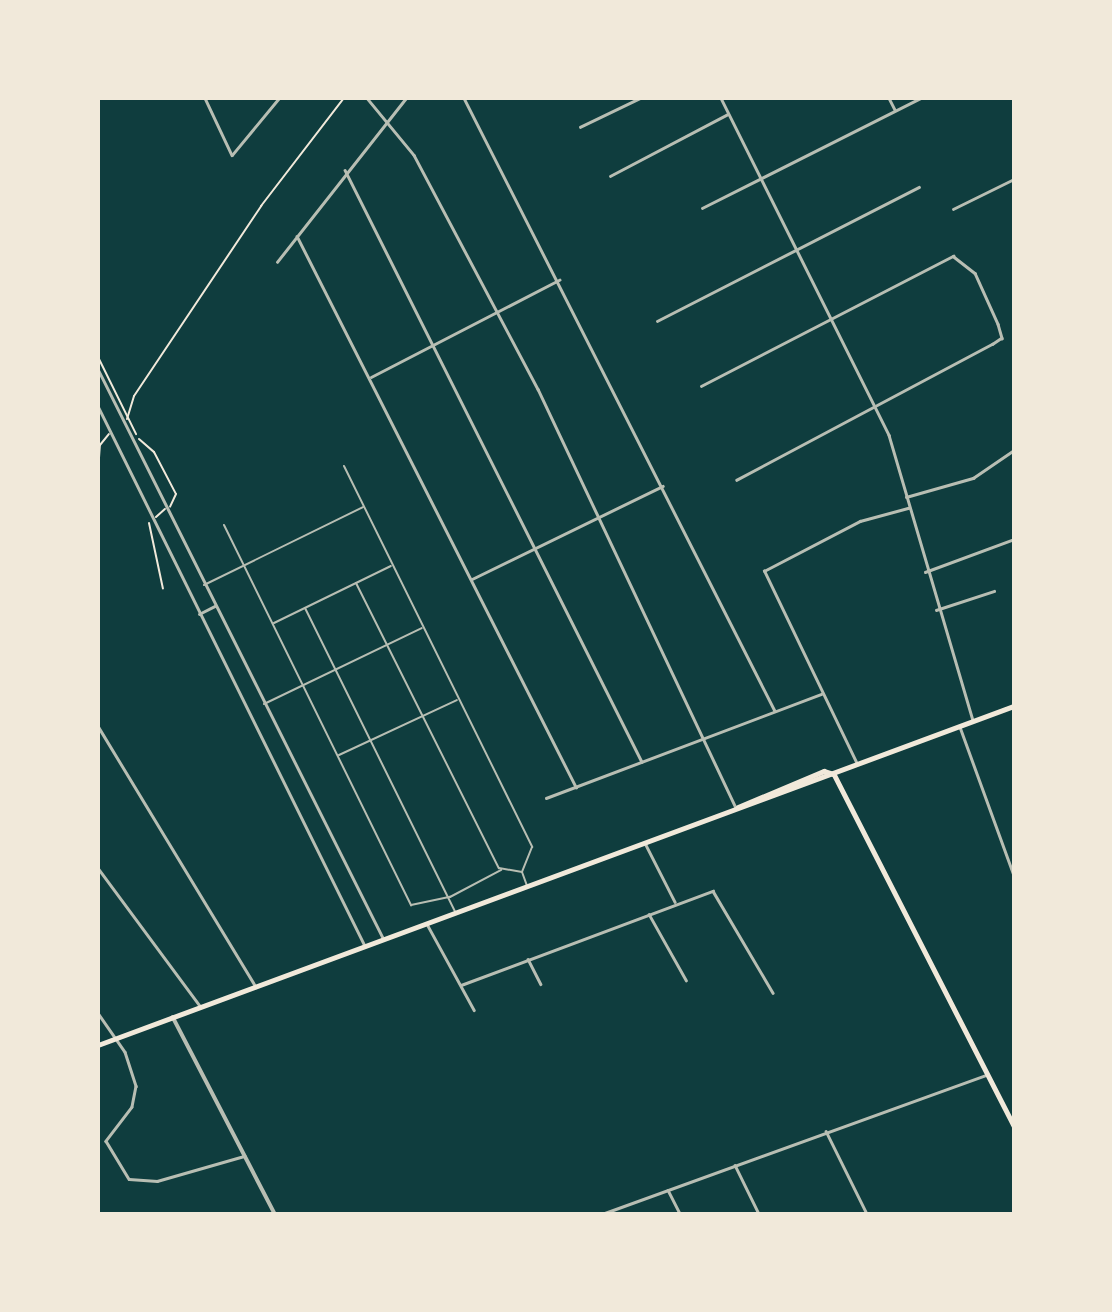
<!DOCTYPE html>
<html>
<head>
<meta charset="utf-8">
<style>
  body { margin:0 }
  #map { position:relative; width:1112px; height:1312px; overflow:hidden; background:#0f3d3e; font-family:"Archivo Narrow",sans-serif }
  div>[style] { position:absolute }
  .path>* { height:2px; margin:-1px; padding:0 1px; transform-origin:1px; border-radius:1px; background:#f1e9da }
  .service>* { height:2px; margin:-1px; padding:0 1px; transform-origin:1px; border-radius:1px; background:#b8beb3 }
  .minor>* { height:2.5px; margin:-1.25px; padding:0 1.25px; transform-origin:1.25px; border-radius:1.25px; background:#b8beb3 }
  .tertiary>* { height:3.5px; margin:-1.75px; padding:0 1.75px; transform-origin:1.75px; border-radius:1.75px; background:#b8beb3 }
  .secondary>* { height:4.5px; margin:-2.25px; padding:0 2.25px; transform-origin:2.25px; border-radius:2.25px; background:#f1e9da }
  .primary>* { height:4.5px; margin:-2.25px; padding:0 2.25px; transform-origin:2.25px; border-radius:2.25px; background:#f1e9da }
  span { translate:-50% -50%; white-space:nowrap; text-align:center; line-height:1.15; -webkit-text-stroke:5px #f1e9da; paint-order:stroke }
  .frame { position:absolute; inset:0; border:100px solid #f1e9da; pointer-events:none }
</style>
</head>
<body>
<div id="map">
  <div class="path">
    <div style="left:98px;top:357px;width:86px;rotate:63.7deg"></div>
    <div style="left:127px;top:419px;width:24px;rotate:-73deg"></div>
    <div style="left:134px;top:396px;width:229px;rotate:-56.2deg"></div>
    <div style="left:261px;top:206px;width:136px;rotate:-52.5deg"></div>
    <div style="left:139px;top:439px;width:20px;rotate:41deg"></div>
    <div style="left:154px;top:452px;width:47px;rotate:62.4deg"></div>
    <div style="left:176px;top:494px;width:14px;rotate:115deg"></div>
    <div style="left:98px;top:472px;width:27px;rotate:-86deg"></div>
    <div style="left:100px;top:445px;width:14px;rotate:-51deg"></div>
    <div style="left:156px;top:517px;width:12px;rotate:-42deg"></div>
    <div style="left:149px;top:523px;width:67px;rotate:78deg"></div>
  </div>
  <div class="service">
    <div style="left:344px;top:466px;width:425px;rotate:63.7deg"></div>
    <div style="left:532px;top:847px;width:27px;rotate:112deg"></div>
    <div style="left:522px;top:872px;width:15px;rotate:70deg"></div>
    <div style="left:224px;top:525px;width:424px;rotate:63.8deg"></div>
    <div style="left:411px;top:905px;width:40px;rotate:-12deg"></div>
    <div style="left:450px;top:897px;width:58px;rotate:-27.9deg"></div>
    <div style="left:356px;top:583px;width:319px;rotate:63.4deg"></div>
    <div style="left:499px;top:868px;width:22px;rotate:10deg"></div>
    <div style="left:204px;top:585px;width:177px;rotate:-26.1deg"></div>
    <div style="left:305px;top:608px;width:338px;rotate:63.7deg"></div>
    <div style="left:274px;top:623px;width:130px;rotate:-26deg"></div>
    <div style="left:264px;top:704px;width:175px;rotate:-25.7deg"></div>
    <div style="left:339px;top:755px;width:130px;rotate:-25deg"></div>
  </div>
  <div class="minor">
    <div style="left:205px;top:98px;width:63px;rotate:64.7deg"></div>
    <div style="left:232px;top:155px;width:74px;rotate:-50.5deg"></div>
    <div style="left:367px;top:98px;width:74px;rotate:50.5deg"></div>
    <div style="left:414px;top:155px;width:265px;rotate:62.1deg"></div>
    <div style="left:538px;top:389px;width:463px;rotate:64.7deg"></div>
    <div style="left:464px;top:98px;width:687px;rotate:63.1deg"></div>
    <div style="left:721px;top:98px;width:377px;rotate:63.5deg"></div>
    <div style="left:889px;top:435px;width:298px;rotate:73.6deg"></div>
    <div style="left:889px;top:98px;width:13px;rotate:63deg"></div>
    <div style="left:580px;top:127px;width:67px;rotate:-25.8deg"></div>
    <div style="left:345px;top:170px;width:662px;rotate:63.36deg"></div>
    <div style="left:610px;top:176px;width:133px;rotate:-27.7deg"></div>
    <div style="left:702px;top:208px;width:245px;rotate:-26.7deg"></div>
    <div style="left:953px;top:209px;width:68px;rotate:-26.2deg"></div>
    <div style="left:297px;top:236px;width:618px;rotate:63.14deg"></div>
    <div style="left:277px;top:262px;width:209px;rotate:-51.8deg"></div>
    <div style="left:657px;top:321px;width:294px;rotate:-27.1deg"></div>
    <div style="left:98px;top:369px;width:636px;rotate:63.39deg"></div>
    <div style="left:371px;top:377px;width:212px;rotate:-27.3deg"></div>
    <div style="left:701px;top:386px;width:284px;rotate:-27.3deg"></div>
    <div style="left:953px;top:256px;width:28px;rotate:38deg"></div>
    <div style="left:975px;top:273px;width:56px;rotate:65.7deg"></div>
    <div style="left:998px;top:324px;width:15px;rotate:74deg"></div>
    <div style="left:1002px;top:338px;width:11px;rotate:146deg"></div>
    <div style="left:993px;top:344px;width:290px;rotate:152deg"></div>
    <div style="left:98px;top:406px;width:602px;rotate:63.69deg"></div>
    <div style="left:906px;top:497px;width:70px;rotate:-15.8deg"></div>
    <div style="left:973px;top:478px;width:50px;rotate:-34.3deg"></div>
    <div style="left:925px;top:572px;width:95px;rotate:-20.3deg"></div>
    <div style="left:472px;top:579px;width:212px;rotate:-26deg"></div>
    <div style="left:936px;top:610px;width:61px;rotate:-18.1deg"></div>
    <div style="left:199px;top:614px;width:18px;rotate:-27deg"></div>
    <div style="left:98px;top:726px;width:305px;rotate:58.8deg"></div>
    <div style="left:960px;top:727px;width:158px;rotate:70deg"></div>
    <div style="left:856px;top:762px;width:212px;rotate:-115.7deg"></div>
    <div style="left:764px;top:571px;width:108px;rotate:-27.5deg"></div>
    <div style="left:860px;top:521px;width:50px;rotate:-15.2deg"></div>
    <div style="left:546px;top:798px;width:294px;rotate:-20.7deg"></div>
    <div style="left:645px;top:843px;width:66px;rotate:63deg"></div>
    <div style="left:98px;top:868px;width:173px;rotate:53.5deg"></div>
    <div style="left:649px;top:914px;width:76px;rotate:60.7deg"></div>
    <div style="left:427px;top:924px;width:98px;rotate:61.3deg"></div>
    <div style="left:528px;top:959px;width:28px;rotate:63deg"></div>
    <div style="left:461px;top:985px;width:269px;rotate:-20.5deg"></div>
    <div style="left:713px;top:891px;width:118px;rotate:59.5deg"></div>
    <div style="left:98px;top:1013px;width:47px;rotate:55.3deg"></div>
    <div style="left:125px;top:1052px;width:36px;rotate:72deg"></div>
    <div style="left:136px;top:1086px;width:21px;rotate:101deg"></div>
    <div style="left:132px;top:1107px;width:43px;rotate:127.4deg"></div>
    <div style="left:106px;top:1141px;width:44px;rotate:58.8deg"></div>
    <div style="left:129px;top:1179px;width:28px;rotate:4deg"></div>
    <div style="left:157px;top:1181px;width:91px;rotate:-16deg"></div>
    <div style="left:826px;top:1131px;width:93px;rotate:63.7deg"></div>
    <div style="left:735px;top:1165px;width:55px;rotate:63.9deg"></div>
    <div style="left:668px;top:1190px;width:27px;rotate:63deg"></div>
    <div style="left:602px;top:1214px;width:409px;rotate:-19.9deg"></div>
  </div>
  <div class="tertiary">
    <div style="left:173px;top:1017px;width:222px;rotate:62.6deg"></div>
  </div>
  <div class="secondary">
    <div style="left:834px;top:774px;width:395px;rotate:62.9deg"></div>
  </div>
  <div class="primary">
    <div style="left:738px;top:807px;width:93px;rotate:-22.7deg"></div>
    <div style="left:824px;top:771px;width:10px;rotate:17deg"></div>
    <div style="left:98px;top:1045px;width:977px;rotate:-20.31deg"></div>
  </div>
  <div class="frame"></div>
</div>
</body>
</html>
